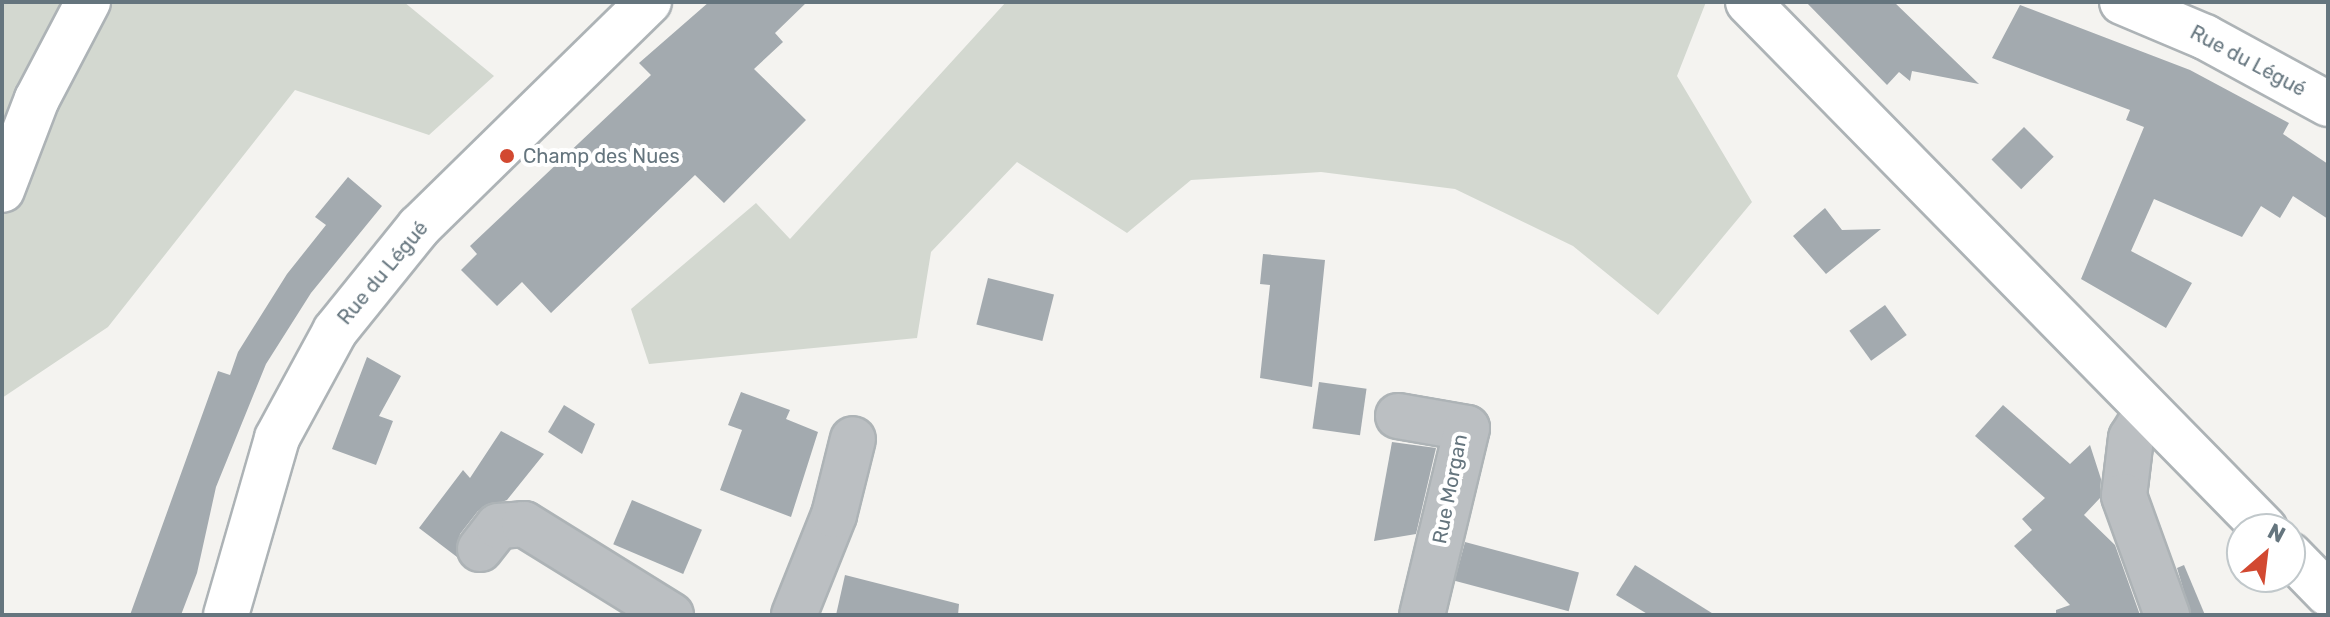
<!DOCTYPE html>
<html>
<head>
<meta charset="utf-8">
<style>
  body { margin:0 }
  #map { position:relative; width:2330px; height:617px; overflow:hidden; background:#f4f3f0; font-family:Rubik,sans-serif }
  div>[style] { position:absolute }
  .green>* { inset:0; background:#d3d8d0 }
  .building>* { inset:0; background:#a3aaaf; transform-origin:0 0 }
  .roads { filter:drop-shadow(2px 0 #adb3b6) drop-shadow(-2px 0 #adb3b6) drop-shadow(0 2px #adb3b6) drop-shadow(0 -2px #adb3b6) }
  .street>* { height:44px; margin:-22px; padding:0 22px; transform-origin:22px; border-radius:22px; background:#bbbfc2 }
  .secondary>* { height:44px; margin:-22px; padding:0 22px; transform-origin:22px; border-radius:22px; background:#fff }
  .dots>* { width:22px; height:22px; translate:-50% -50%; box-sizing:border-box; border:4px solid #fff; border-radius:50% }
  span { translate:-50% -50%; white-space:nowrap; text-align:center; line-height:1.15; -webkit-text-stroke:8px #fff; paint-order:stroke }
  .street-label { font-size:20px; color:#65757e }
  .poi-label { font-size:20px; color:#65757e }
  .left { translate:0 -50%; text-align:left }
  .frame { position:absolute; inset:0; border:4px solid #65757e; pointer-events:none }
  .north { position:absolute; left:2226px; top:513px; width:80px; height:80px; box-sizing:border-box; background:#fff; border:2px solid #c1c8cb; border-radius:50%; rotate:28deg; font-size:22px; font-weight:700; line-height:32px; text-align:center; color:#65757e }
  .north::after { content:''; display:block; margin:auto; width:28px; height:36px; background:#d24931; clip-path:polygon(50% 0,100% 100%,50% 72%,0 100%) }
</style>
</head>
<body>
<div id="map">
  <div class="green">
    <div style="clip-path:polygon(2px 2px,404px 2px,494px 76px,429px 135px,295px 90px,108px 327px,2px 398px)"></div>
    <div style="clip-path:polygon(1006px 2px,1706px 2px,1677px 76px,1752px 202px,1658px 315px,1573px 246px,1455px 189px,1321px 172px,1191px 180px,1127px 233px,1017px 162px,931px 252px,917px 338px,649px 364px,631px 309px,756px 203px,790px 239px)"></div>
  </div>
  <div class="building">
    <div style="clip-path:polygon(709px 2px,807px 2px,775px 33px,783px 42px,754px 69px,806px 120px,724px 203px,695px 175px,551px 313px,522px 282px,497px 306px,461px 270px,477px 254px,470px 246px,651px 75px,639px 63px)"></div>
    <div style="clip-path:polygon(1806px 2px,1894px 2px,1979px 84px,1912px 71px,1910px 81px,1899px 72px,1887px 85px)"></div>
    <div style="clip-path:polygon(2020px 5px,2190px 70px,2289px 123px,2283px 134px,2328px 164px,2328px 219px,2293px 196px,2280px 218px,2261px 206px,2242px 237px,2154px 199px,2131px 251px,2192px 283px,2166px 328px,2081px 279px,2144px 127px,2126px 120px,2130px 110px,1992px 58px)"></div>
    <div style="left:2024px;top:127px;width:42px;height:46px;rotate:45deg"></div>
    <div style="clip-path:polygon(348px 177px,382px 206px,311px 293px,266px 364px,216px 487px,197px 573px,181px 615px,130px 615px,218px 371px,230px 375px,238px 352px,287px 274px,326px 225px,315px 217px)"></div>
    <div style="clip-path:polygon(1825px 208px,1842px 230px,1881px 229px,1826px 274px,1793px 236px)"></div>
    <div style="clip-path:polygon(1263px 254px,1325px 260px,1312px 387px,1260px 378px,1270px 285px,1260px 284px)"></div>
    <div style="left:988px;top:278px;width:68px;height:48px;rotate:14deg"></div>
    <div style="left:1885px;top:305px;width:37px;height:44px;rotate:54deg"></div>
    <div style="clip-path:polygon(367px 357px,401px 376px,379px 416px,393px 421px,376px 465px,332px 449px)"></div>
    <div style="left:1319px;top:382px;width:48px;height:47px;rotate:8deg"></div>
    <div style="clip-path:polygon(741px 392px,790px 410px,786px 419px,818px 432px,791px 517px,720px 490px,742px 430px,728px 425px)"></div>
    <div style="clip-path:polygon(564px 405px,595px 424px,582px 454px,548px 432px)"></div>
    <div style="clip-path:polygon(2003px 405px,2070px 464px,2090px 445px,2101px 479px,2100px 498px,2084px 515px,2115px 545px,2140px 615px,2056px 615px,2056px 610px,2070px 605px,2014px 546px,2032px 530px,2022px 519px,2045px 498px,1975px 436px)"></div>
    <div style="clip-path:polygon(501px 431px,544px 454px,507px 500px,478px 511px,460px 534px,457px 557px,419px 528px,463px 470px,470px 478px)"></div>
    <div style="clip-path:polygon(1392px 442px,1436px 448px,1416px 534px,1374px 541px)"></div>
    <div style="left:632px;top:500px;width:76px;height:48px;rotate:23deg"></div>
    <div style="left:1465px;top:542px;width:118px;height:40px;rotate:15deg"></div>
    <div style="clip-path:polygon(1635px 565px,1715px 615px,1649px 615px,1616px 595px)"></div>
    <div style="clip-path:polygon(2184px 565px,2205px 615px,2191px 615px,2177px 568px)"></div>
    <div style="clip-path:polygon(845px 575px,959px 604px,958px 615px,836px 615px)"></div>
  </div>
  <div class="roads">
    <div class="street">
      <div style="left:2148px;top:411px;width:32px;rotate:122deg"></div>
      <div style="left:2131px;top:438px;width:58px;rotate:96.9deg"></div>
      <div style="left:2124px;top:496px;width:127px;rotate:70.1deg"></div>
      <div style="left:1398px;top:416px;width:70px;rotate:9.9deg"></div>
      <div style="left:1467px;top:428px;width:192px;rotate:103.5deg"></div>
      <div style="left:480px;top:549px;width:29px;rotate:-52deg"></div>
      <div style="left:498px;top:526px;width:26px;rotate:-4deg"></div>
      <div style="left:524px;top:524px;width:173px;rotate:31.8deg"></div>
      <div style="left:794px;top:615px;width:108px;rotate:-68.2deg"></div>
      <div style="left:834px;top:515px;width:78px;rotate:-76deg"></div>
    </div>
    <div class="secondary">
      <div style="left:1748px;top:2px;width:738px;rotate:45.55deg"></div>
      <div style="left:2122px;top:2px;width:90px;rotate:22.9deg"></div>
      <div style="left:2205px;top:37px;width:140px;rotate:28.6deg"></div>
      <div style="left:2px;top:190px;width:97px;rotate:-69deg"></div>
      <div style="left:37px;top:99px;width:110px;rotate:-62.3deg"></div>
      <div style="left:2290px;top:555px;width:54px;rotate:45.7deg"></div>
      <div style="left:226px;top:615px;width:184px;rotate:-73.9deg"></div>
      <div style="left:277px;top:438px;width:122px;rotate:-61.5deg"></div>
      <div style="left:335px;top:331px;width:134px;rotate:-51.1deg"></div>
      <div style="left:419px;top:227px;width:322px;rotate:-44.4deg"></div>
    </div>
  </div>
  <div class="dots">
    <div style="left:507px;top:156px;background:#d24931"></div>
  </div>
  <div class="street-label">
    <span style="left:2248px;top:61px;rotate:28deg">Rue du Légué</span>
    <span style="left:383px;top:273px;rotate:-50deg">Rue du Légué</span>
    <span style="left:1450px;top:489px;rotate:-79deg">Rue Morgan</span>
  </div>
  <div class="poi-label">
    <span class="left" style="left:523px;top:156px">Champ des Nues</span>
  </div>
  <div class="frame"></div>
  <div class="north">N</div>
</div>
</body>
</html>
